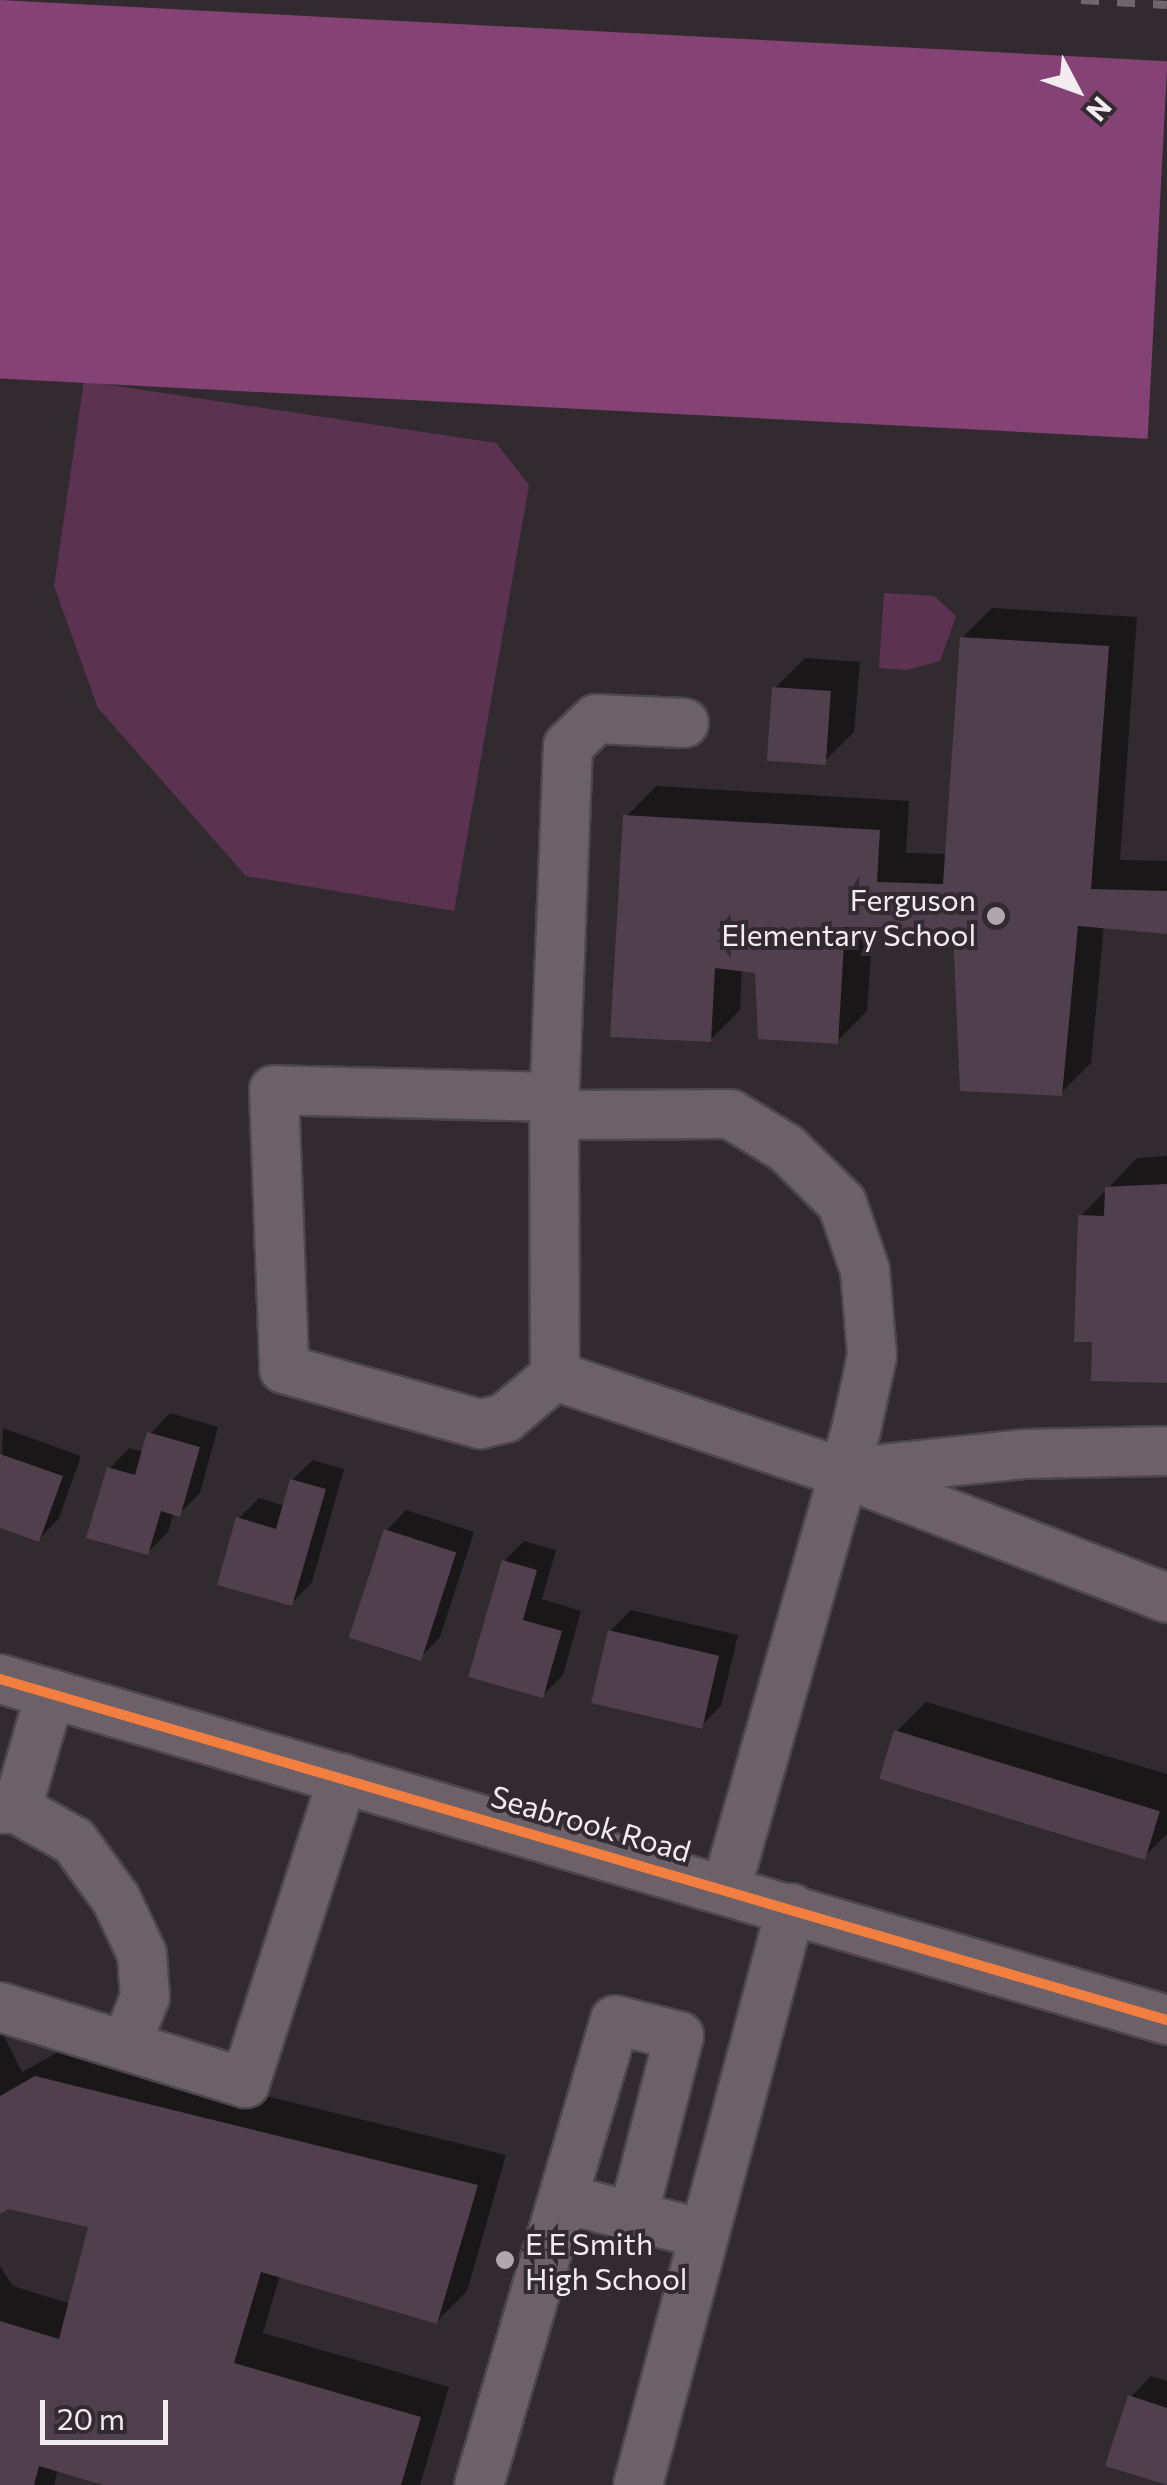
<!DOCTYPE html>
<html>
<head>
<meta charset="utf-8">
<style>
  body { margin:0 }
  #map { position:relative; width:1167px; height:2485px; overflow:hidden; background:#312b2f; font-family:Commissioner,sans-serif }
  div>[style] { position:absolute }
  .green>* { inset:0; background:#5b3351 }
  .forest>* { inset:0; background:#854275; transform-origin:0 0 }
  .shadow>* { inset:0; background:#0007 }
  .building>* { inset:0; background:#503f4c; transform-origin:0 0 }
  .roads { filter:drop-shadow(2px 0 #4b474a) drop-shadow(-2px 0 #4b474a) drop-shadow(0 2px #4b474a) drop-shadow(0 -2px #4b474a) }
  .minor>* { height:48px; margin:-24px; padding:0 24px; transform-origin:24px; border-radius:24px; background:#6c6168 }
  .rail>* { height:8px; margin-top:-4px; transform-origin:0; background:repeating-linear-gradient(90deg,#6d666a 0 18px,transparent 0 36px) }
  .cycleway>* { height:10px; margin:-5px; padding:0 5px; transform-origin:5px; border-radius:5px; background:#f27e40 }
  .dots>* { width:28px; height:28px; translate:-50% -50%; box-sizing:border-box; border:5px solid #332930; border-radius:50% }
  span { translate:-50% -50%; white-space:nowrap; text-align:center; line-height:1.15; -webkit-text-stroke:8px #332930; paint-order:stroke }
  .poi-label { font-size:30px; color:#f2ecf0 }
  .right { translate:-100% -50%; text-align:right }
  .left { translate:0 -50%; text-align:left }
  .street-label { font-size:30px; color:#f2ecf0 }
  .north { position:absolute; left:1027px; top:40px; width:100px; height:100px; -webkit-text-stroke:8px #332930; paint-order:stroke; rotate:131deg; font-size:28px; font-weight:700; line-height:40px; text-align:center; color:#f2ecf0 }
  .north::after { content:''; display:block; margin:auto; width:35px; height:45px; background:#f2ecf0; clip-path:polygon(50% 0,100% 100%,50% 72%,0 100%) }
  .scale { position:absolute; left:40px; top:2400px; width:128px; height:45px; box-sizing:border-box; border:5px solid #f2ecf0; border-top:0; padding-left:12px; font-size:30px; line-height:35px; white-space:nowrap; color:#f2ecf0; -webkit-text-stroke:8px #332930; paint-order:stroke }
</style>
</head>
<body>
<div id="map">
  <div class="green">
    <div style="clip-path:polygon(84px 381px,496px 443px,529px 485px,454px 911px,246px 876px,98px 708px,54px 586px)"></div>
    <div style="clip-path:polygon(884px 593px,934px 596px,956px 616px,940px 661px,907px 670px,879px 668px)"></div>
  </div>
  <div class="forest">
    <div style="left:0;top:0;width:1169px;height:378px;rotate:3deg"></div>
  </div>
  <div class="shadow">
    <div style="clip-path:polygon(992px 608px,1137px 617px,1120px 860px,1167px 861px,1167px 931px,1104px 925px,1091px 1063px,1061px 1093px,955px 928px,873px 925px,867px 1011px,837px 1041px,757px 971px,742px 969px,740px 1010px,710px 1040px,626px 817px,656px 786px,909px 801px,906px 853px,947px 854px,962px 638px)"></div>
    <div style="clip-path:polygon(805px 658px,860px 662px,854px 732px,824px 762px,775px 688px)"></div>
    <div style="clip-path:polygon(1167px 1156px,1167px 1381px,1094px 1340px,1081px 1216px,1137px 1158px)"></div>
    <div style="clip-path:polygon(170px 1413px,218px 1427px,200px 1493px,179px 1514px,174px 1512px,168px 1532px,147px 1553px,109px 1469px,129px 1448px,144px 1452px,150px 1434px)"></div>
    <div style="clip-path:polygon(3px 1428px,81px 1456px,59px 1518px,39px 1539px,0 1526px)"></div>
    <div style="clip-path:polygon(313px 1460px,344px 1469px,312px 1582px,292px 1603px,238px 1519px,259px 1498px,285px 1506px,292px 1480px)"></div>
    <div style="clip-path:polygon(406px 1510px,474px 1532px,440px 1637px,420px 1658px,386px 1531px)"></div>
    <div style="clip-path:polygon(524px 1541px,556px 1550px,542px 1599px,581px 1611px,563px 1675px,542px 1696px,504px 1561px)"></div>
    <div style="clip-path:polygon(631px 1610px,738px 1635px,721px 1706px,701px 1726px,610px 1631px)"></div>
    <div style="clip-path:polygon(926px 1702px,1167px 1774px,1167px 1834px,1145px 1856px,896px 1732px)"></div>
    <div style="clip-path:polygon(0 2028px,22px 2072px,67px 2047px,506px 2155px,467px 2291px,437px 2321px,280px 2275px,263px 2333px,449px 2387px,420px 2485px,112px 2485px,58px 2469px,54px 2485px,0 2485px,0 2266px,13px 2286px,71px 2304px,91px 2226px,7px 2207px,0 2211px)"></div>
    <div style="clip-path:polygon(1151px 2376px,1167px 2381px,1167px 2484px,1131px 2397px)"></div>
  </div>
  <div class="building">
    <div style="clip-path:polygon(960px 637px,1109px 646px,1091px 889px,1167px 891px,1167px 934px,1078px 926px,1062px 1096px,960px 1091px,953px 930px,845px 927px,838px 1044px,758px 1039px,755px 973px,715px 968px,711px 1042px,610px 1037px,623px 815px,880px 830px,877px 882px,943px 884px)"></div>
    <div style="left:772px;top:687px;width:59px;height:74px;rotate:4deg"></div>
    <div style="clip-path:polygon(1167px 1184px,1167px 1383px,1091px 1381px,1092px 1342px,1074px 1342px,1078px 1215px,1104px 1216px,1105px 1187px)"></div>
    <div style="clip-path:polygon(147px 1432px,200px 1447px,180px 1517px,161px 1511px,148px 1555px,86px 1538px,107px 1467px,135px 1475px)"></div>
    <div style="clip-path:polygon(0 1454px,63px 1476px,39px 1542px,0 1528px)"></div>
    <div style="clip-path:polygon(290px 1479px,326px 1489px,292px 1606px,217px 1585px,236px 1517px,276px 1529px)"></div>
    <div style="left:384px;top:1529px;width:76px;height:114px;rotate:18deg"></div>
    <div style="clip-path:polygon(502px 1560px,537px 1570px,523px 1620px,562px 1631px,543px 1698px,468px 1677px)"></div>
    <div style="left:608px;top:1630px;width:114px;height:75px;rotate:13deg"></div>
    <div style="left:894px;top:1730px;width:278px;height:51px;rotate:17deg"></div>
    <div style="clip-path:polygon(35px 2076px,478px 2185px,437px 2324px,261px 2272px,234px 2363px,421px 2417px,401px 2485px,103px 2485px,39px 2466px,34px 2485px,0 2485px,0 2321px,59px 2339px,88px 2227px,8px 2209px,0 2214px,0 2096px)"></div>
    <div style="clip-path:polygon(1128px 2395px,1167px 2408px,1167px 2485px,1105px 2466px)"></div>
  </div>
  <div class="roads">
    <div class="minor">
      <div style="left:684px;top:723px;width:88px;rotate:-177.4deg"></div>
      <div style="left:596px;top:719px;width:39px;rotate:136deg"></div>
      <div style="left:568px;top:746px;width:369px;rotate:92.2deg"></div>
      <div style="left:554px;top:1115px;width:261px;rotate:89.8deg"></div>
      <div style="left:555px;top:1376px;width:304px;rotate:18.6deg"></div>
      <div style="left:843px;top:1473px;width:347px;rotate:21.1deg"></div>
      <div style="left:555px;top:1097px;width:281px;rotate:-178.6deg"></div>
      <div style="left:274px;top:1090px;width:279px;rotate:87.9deg"></div>
      <div style="left:284px;top:1369px;width:204px;rotate:15.7deg"></div>
      <div style="left:480px;top:1424px;width:26px;rotate:-13deg"></div>
      <div style="left:505px;top:1418px;width:65px;rotate:-40deg"></div>
      <div style="left:554px;top:1115px;width:176px;rotate:-0.3deg"></div>
      <div style="left:730px;top:1114px;width:66px;rotate:31.3deg"></div>
      <div style="left:786px;top:1148px;width:78px;rotate:44.5deg"></div>
      <div style="left:842px;top:1203px;width:71px;rotate:71.1deg"></div>
      <div style="left:865px;top:1270px;width:86px;rotate:85.3deg"></div>
      <div style="left:872px;top:1356px;width:76px;rotate:102.2deg"></div>
      <div style="left:856px;top:1430px;width:476px;rotate:105.8deg"></div>
      <div style="left:852px;top:1472px;width:172px;rotate:-6deg"></div>
      <div style="left:1023px;top:1454px;width:144px;rotate:-1.2deg"></div>
      <div style="left:0;top:1679px;width:1216px;rotate:16.29deg"></div>
      <div style="left:0;top:1809px;width:17px"></div>
      <div style="left:17px;top:1809px;width:65px;rotate:29.3deg"></div>
      <div style="left:74px;top:1841px;width:72px;rotate:54.1deg"></div>
      <div style="left:116px;top:1899px;width:61px;rotate:64.7deg"></div>
      <div style="left:142px;top:1954px;width:43px;rotate:86deg"></div>
      <div style="left:145px;top:1997px;width:52px;rotate:111.6deg"></div>
      <div style="left:17px;top:1809px;width:120px;rotate:-74deg"></div>
      <div style="left:0;top:2007px;width:257px;rotate:17.2deg"></div>
      <div style="left:245px;top:2083px;width:320px;rotate:-72.2deg"></div>
      <div style="left:563px;top:2199px;width:145px;rotate:13.9deg"></div>
      <div style="left:479px;top:2485px;width:484px;rotate:-73.7deg"></div>
      <div style="left:615px;top:2020px;width:66px;rotate:14deg"></div>
      <div style="left:679px;top:2036px;width:186px;rotate:104.3deg"></div>
      <div style="left:638px;top:2485px;width:597px;rotate:-75.15deg"></div>
    </div>
  </div>
  <div class="rail">
    <div style="left:1081px;top:0;width:86px;rotate:3.3deg"></div>
  </div>
  <div class="cycleway">
    <div style="left:0;top:1679px;width:1216px;rotate:16.29deg"></div>
  </div>
  <div class="dots">
    <div style="left:996px;top:916px;background:#aea8ac"></div>
    <div style="left:505px;top:2260px;background:#aea8ac"></div>
  </div>
  <div class="poi-label">
    <span class="right" style="left:976px;top:916px">Ferguson<br>Elementary School</span>
    <span class="left" style="left:525px;top:2260px">E E Smith<br>High School</span>
  </div>
  <div class="street-label">
    <span style="left:591px;top:1823px;rotate:16deg">Seabrook Road</span>
  </div>
  <div class="north">N</div>
  <div class="scale">20 m</div>
</div>
</body>
</html>
